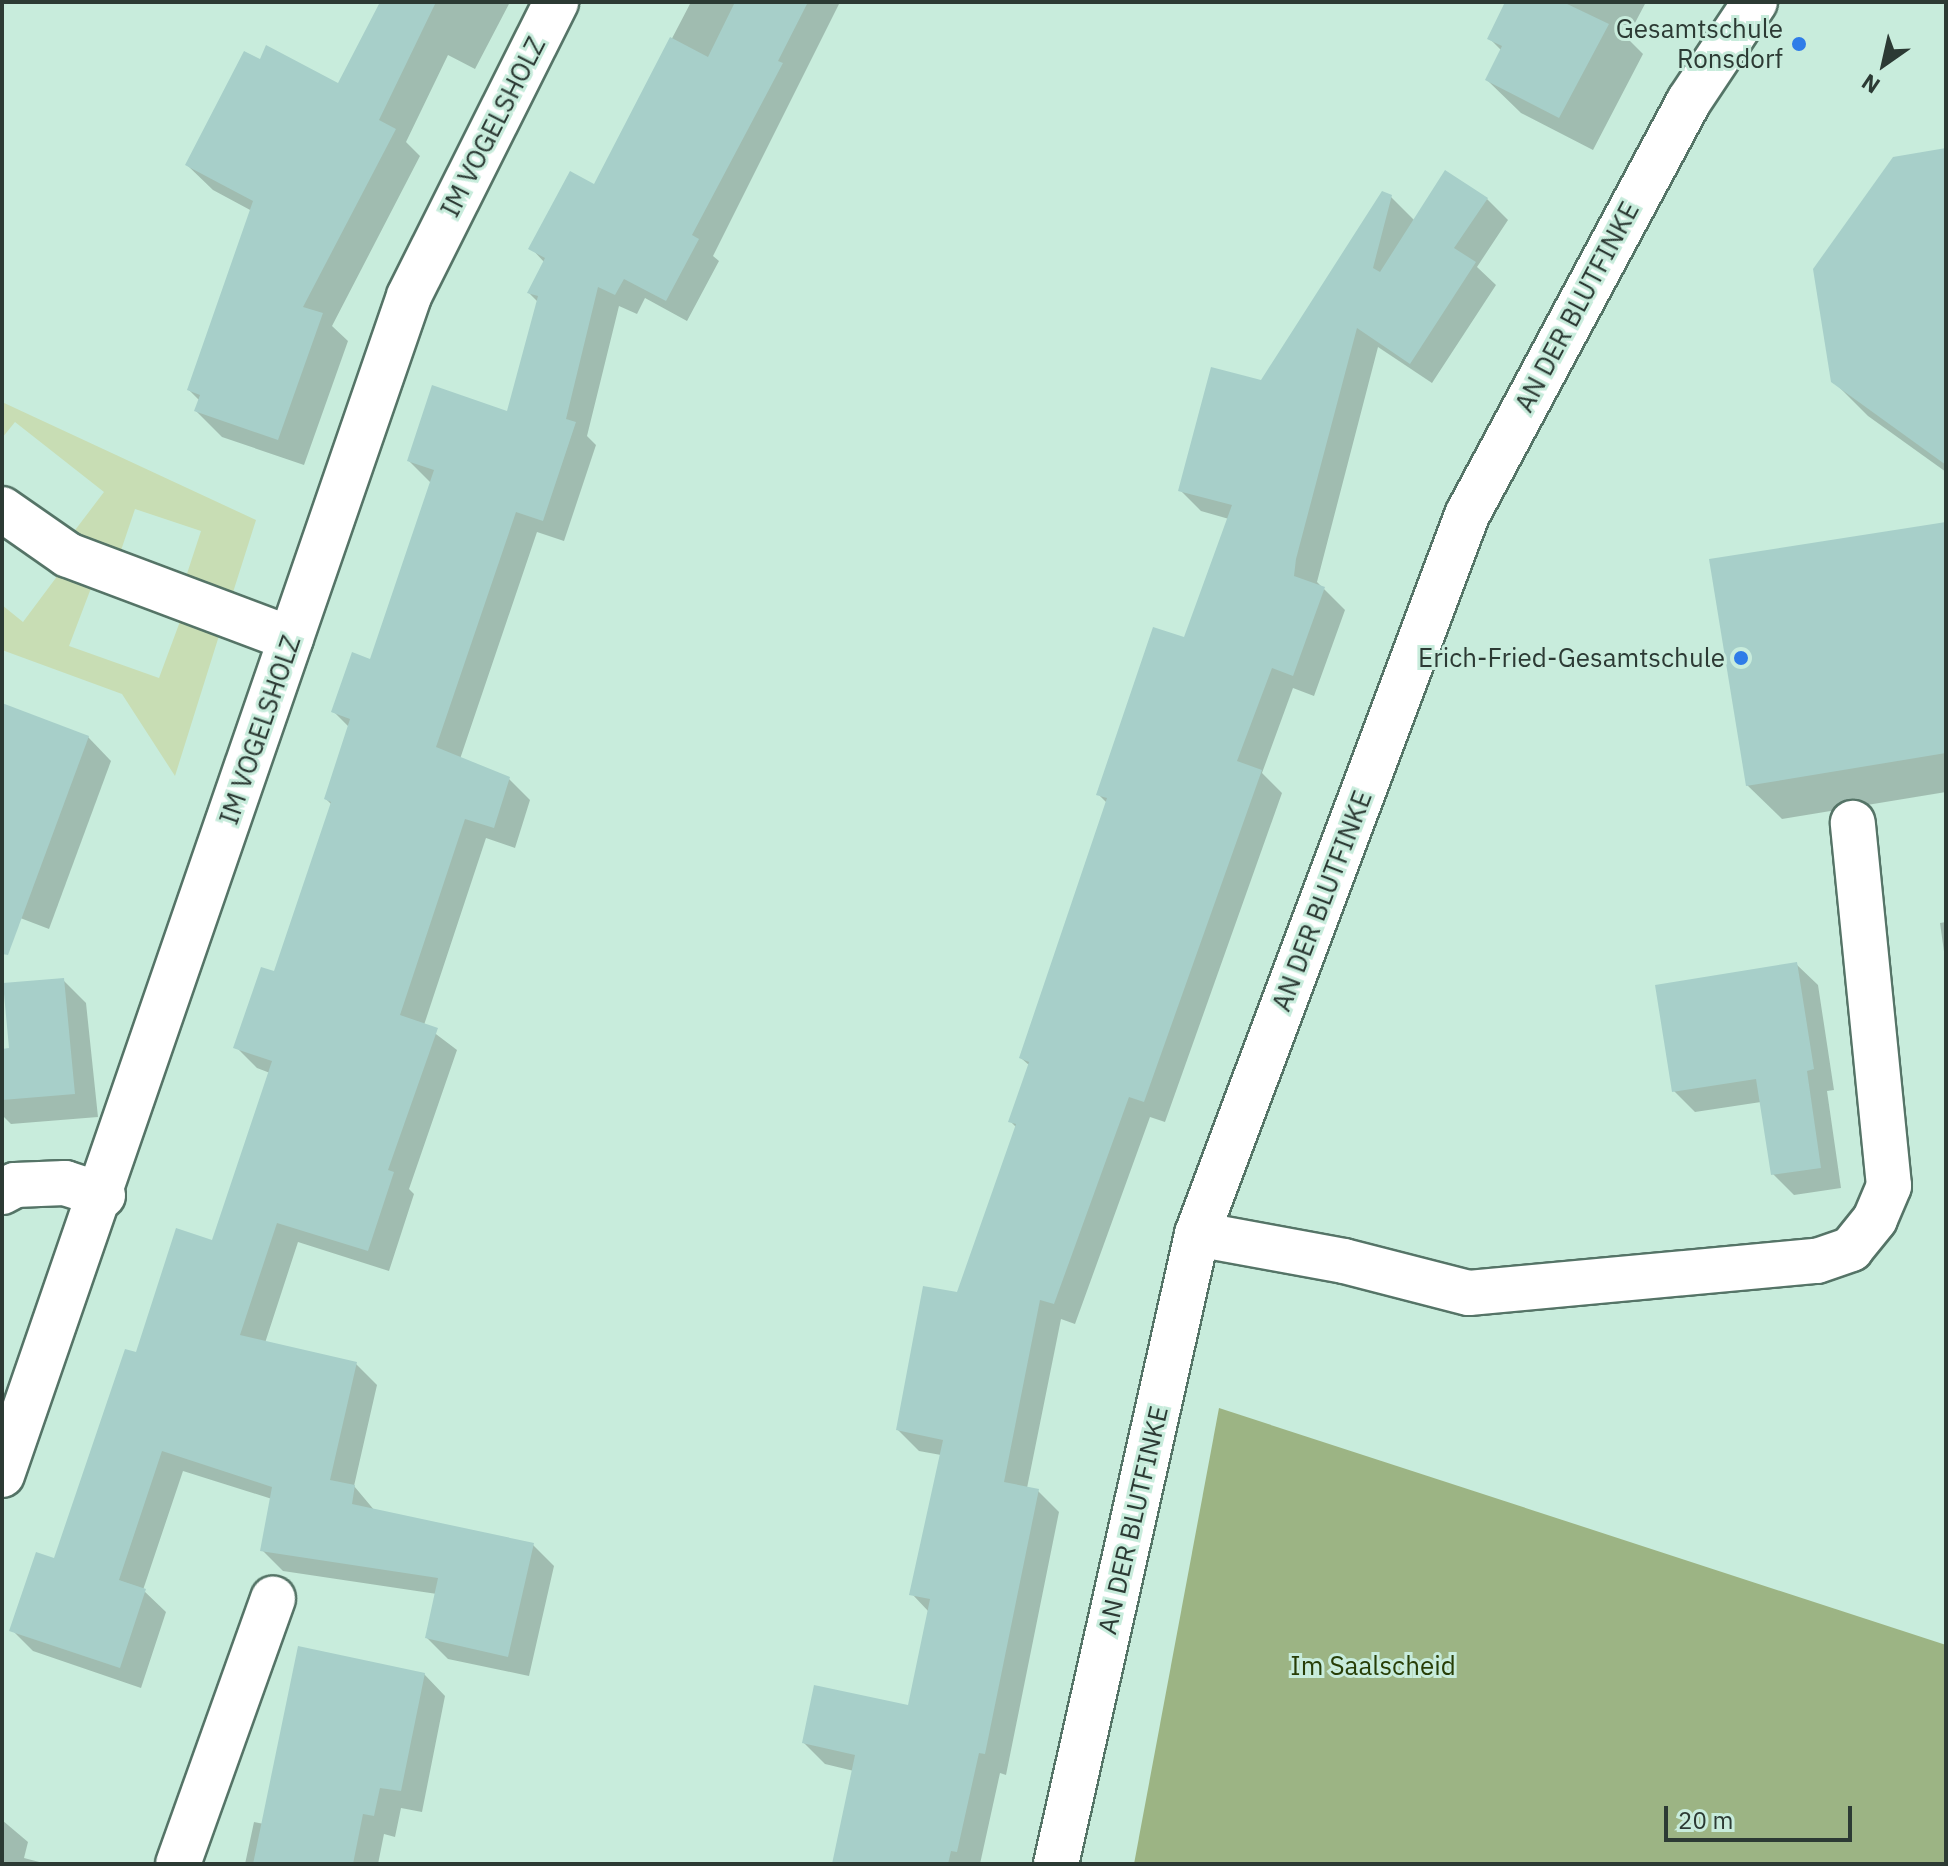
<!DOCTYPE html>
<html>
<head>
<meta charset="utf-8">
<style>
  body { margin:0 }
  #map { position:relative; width:1948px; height:1866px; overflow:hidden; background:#c8ecdc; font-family:"IBM Plex Sans",sans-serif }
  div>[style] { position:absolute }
  .green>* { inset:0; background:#c8ddb4 }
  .forest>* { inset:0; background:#9cb484 }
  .shadow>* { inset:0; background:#0003 }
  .building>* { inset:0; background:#a7cfc9 }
  .roads { filter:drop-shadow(2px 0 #557467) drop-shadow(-2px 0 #557467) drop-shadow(0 2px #557467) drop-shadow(0 -2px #557467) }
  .minor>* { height:44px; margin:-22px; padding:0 22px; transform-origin:22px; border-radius:22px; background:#fff }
  .dots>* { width:22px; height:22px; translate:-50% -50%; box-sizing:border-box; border:4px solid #c8ecdc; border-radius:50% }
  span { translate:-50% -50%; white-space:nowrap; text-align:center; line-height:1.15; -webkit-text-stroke:6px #c8ecdc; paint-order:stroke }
  .poi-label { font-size:26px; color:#2c3a34 }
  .right { translate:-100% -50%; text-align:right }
  .street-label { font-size:26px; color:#2c3a34 }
  .park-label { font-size:26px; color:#273d06 }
  .frame { position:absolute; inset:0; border:4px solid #2c3a34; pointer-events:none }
  .north { position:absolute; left:1844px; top:24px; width:80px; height:80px; -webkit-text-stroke:6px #c8ecdc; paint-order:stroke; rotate:214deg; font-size:22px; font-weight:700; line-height:32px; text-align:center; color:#2c3a34 }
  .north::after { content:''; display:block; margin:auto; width:28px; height:36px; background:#2c3a34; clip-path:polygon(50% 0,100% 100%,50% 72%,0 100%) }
  .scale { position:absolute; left:1664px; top:1806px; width:188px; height:36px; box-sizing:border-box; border:4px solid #2c3a34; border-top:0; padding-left:10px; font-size:24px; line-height:28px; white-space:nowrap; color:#2c3a34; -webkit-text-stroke:6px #c8ecdc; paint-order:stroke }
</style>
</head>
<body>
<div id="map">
  <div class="green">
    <div style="clip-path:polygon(2px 402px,256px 520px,228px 608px,181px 592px,201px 531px,135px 509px,112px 577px,63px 546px,104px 492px,15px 422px,2px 438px)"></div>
    <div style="clip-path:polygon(67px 563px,96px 575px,69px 646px,159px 678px,185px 608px,223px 623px,175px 776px,122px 694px,2px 650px,2px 605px,23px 622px)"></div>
  </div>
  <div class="forest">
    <div style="clip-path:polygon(1219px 1408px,1946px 1645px,1946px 1864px,1134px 1864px)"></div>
  </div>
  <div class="shadow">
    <div style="clip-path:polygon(383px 2px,510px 2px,475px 69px,448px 55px,406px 142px,420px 156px,332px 326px,348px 341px,304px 465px,222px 437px,196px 411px,200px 401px,189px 390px,252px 211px,213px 190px,187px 165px,261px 61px,339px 86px)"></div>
    <div style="clip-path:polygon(691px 2px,840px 2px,713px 256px,719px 261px,687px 321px,645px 298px,637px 314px,619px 306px,587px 436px,596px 445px,564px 541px,537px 532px,460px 759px,509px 779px,530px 800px,515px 848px,486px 838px,424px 1025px,457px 1050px,409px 1189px,414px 1194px,389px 1271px,298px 1242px,265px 1343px,356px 1364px,377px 1385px,354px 1486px,375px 1511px,533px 1545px,554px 1566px,529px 1676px,448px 1659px,427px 1638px,437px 1594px,283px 1571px,262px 1550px,272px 1499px,183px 1471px,143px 1590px,166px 1612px,141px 1688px,33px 1651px,12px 1630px,55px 1560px,137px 1355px,214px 1242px,270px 1073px,257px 1068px,236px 1047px,275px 974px,332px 805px,326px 799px,349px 727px,334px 712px,371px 661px,431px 483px,409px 461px,508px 413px,538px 302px,529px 293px,545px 263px,531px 248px,595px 186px)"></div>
    <div style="clip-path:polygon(1507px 2px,1646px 2px,1627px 38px,1643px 54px,1593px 150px,1521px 113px,1487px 80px,1502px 51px,1489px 38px)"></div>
    <div style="clip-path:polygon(1946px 150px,1946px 472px,1868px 416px,1833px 381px)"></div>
    <div style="clip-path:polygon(1391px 197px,1415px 221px,1487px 199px,1508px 220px,1477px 267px,1496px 285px,1432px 383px,1378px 347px,1317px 582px,1345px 610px,1314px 696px,1293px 688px,1262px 773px,1282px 793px,1165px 1122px,1150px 1117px,1075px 1324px,1061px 1319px,1027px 1488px,1038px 1491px,1059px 1512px,1006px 1775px,1000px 1773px,980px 1864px,835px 1864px,854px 1771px,825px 1764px,804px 1743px,910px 1707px,929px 1612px,912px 1594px,941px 1455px,919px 1451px,898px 1430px,958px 1295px,1017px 1128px,1011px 1122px,1030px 1066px,1021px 1058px,1107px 803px,1098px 794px,1185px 640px,1229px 519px,1201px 511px,1180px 490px,1262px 383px)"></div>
    <div style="clip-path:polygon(1946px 524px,1946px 792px,1782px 819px,1747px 785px)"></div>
    <div style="clip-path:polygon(88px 737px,111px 761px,49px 929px,2px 911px)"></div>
    <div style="clip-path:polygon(1946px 922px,1946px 966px,1940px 923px)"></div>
    <div style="clip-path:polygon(1796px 964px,1818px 985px,1834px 1090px,1827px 1091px,1841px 1188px,1794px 1195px,1773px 1174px,1761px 1102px,1695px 1112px,1674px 1091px)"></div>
    <div style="clip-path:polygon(63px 980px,86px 1003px,98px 1117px,11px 1124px,2px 1115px,2px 1051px,11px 1050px)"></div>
    <div style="clip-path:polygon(424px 1674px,445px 1696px,422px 1812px,401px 1808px,395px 1837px,384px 1834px,378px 1864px,245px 1864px,254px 1822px,264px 1824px)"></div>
    <div style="clip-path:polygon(2px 1820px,28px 1842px,24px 1858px,47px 1864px,2px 1864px)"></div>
  </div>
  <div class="building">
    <div style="clip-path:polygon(380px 2px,436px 2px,379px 120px,396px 129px,303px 307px,323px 313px,278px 440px,194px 411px,200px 395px,187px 390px,253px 201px,185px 165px,244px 51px,260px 59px,266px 45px,338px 83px)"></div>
    <div style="clip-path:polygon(735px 2px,808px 2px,778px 61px,783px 63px,692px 235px,699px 239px,666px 301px,624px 279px,615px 295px,598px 287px,566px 419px,576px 422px,543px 521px,516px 512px,436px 747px,510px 777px,494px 828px,465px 819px,400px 1015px,438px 1028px,388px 1170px,394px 1172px,368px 1251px,277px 1223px,240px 1335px,357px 1362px,330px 1480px,355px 1485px,352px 1504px,534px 1543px,508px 1657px,425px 1638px,438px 1578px,260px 1551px,272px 1487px,162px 1451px,119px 1580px,146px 1589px,120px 1668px,9px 1631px,36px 1552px,54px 1558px,125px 1349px,136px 1352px,176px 1228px,212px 1240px,272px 1061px,233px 1048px,261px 967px,274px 971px,331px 802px,324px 799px,350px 719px,331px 712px,352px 652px,370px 659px,434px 470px,407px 461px,432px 385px,507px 411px,538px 296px,527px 293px,545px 258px,528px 249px,570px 171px,594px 184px,670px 37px,708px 57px)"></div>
    <div style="clip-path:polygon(1505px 2px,1563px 2px,1609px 24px,1559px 118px,1485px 80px,1502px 46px,1487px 39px)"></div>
    <div style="clip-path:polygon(1946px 148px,1946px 465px,1831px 382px,1813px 269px,1893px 157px)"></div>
    <div style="clip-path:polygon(1445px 170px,1488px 198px,1454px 248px,1476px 262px,1410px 364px,1357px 328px,1296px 559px,1294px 576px,1325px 587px,1293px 676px,1272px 668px,1237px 761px,1262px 770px,1144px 1102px,1129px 1097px,1054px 1304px,1040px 1300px,1004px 1482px,1039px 1489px,985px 1754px,979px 1753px,957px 1852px,951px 1851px,948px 1864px,832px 1864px,855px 1755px,802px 1743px,814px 1685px,908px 1705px,930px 1599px,909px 1595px,943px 1440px,896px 1430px,923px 1286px,957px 1292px,1016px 1124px,1008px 1122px,1029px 1062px,1019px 1058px,1107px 798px,1096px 795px,1153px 627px,1184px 637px,1232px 505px,1178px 491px,1211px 367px,1261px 380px,1382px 191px,1392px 195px,1373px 268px,1380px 272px)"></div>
    <div style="clip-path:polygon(1946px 522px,1946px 753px,1746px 786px,1709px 559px)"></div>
    <div style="clip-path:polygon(2px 703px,89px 736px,8px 955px,2px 954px)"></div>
    <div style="clip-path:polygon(1797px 962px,1814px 1069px,1807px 1071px,1821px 1168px,1771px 1175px,1756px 1079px,1672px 1092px,1655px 985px)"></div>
    <div style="clip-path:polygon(64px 978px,75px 1094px,2px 1100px,2px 1049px,9px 1048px,3px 983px)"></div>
    <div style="clip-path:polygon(298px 1646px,425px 1673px,401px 1791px,380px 1788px,374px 1816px,363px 1814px,353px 1864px,253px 1864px)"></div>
  </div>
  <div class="roads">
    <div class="minor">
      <div style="left:2px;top:509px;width:80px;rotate:34.9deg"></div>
      <div style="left:68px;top:555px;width:238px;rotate:20.6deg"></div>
      <div style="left:2px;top:1192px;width:15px;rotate:-28deg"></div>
      <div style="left:15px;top:1185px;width:50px;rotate:-2.3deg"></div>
      <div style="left:65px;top:1183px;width:40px;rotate:18deg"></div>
      <div style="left:1197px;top:1234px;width:149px;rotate:10.4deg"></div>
      <div style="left:1344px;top:1261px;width:129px;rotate:14.4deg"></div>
      <div style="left:1469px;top:1293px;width:349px;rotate:-5.3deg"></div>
      <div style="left:1817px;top:1261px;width:36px;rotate:-19deg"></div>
      <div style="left:1851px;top:1249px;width:38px;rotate:-51deg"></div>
      <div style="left:1875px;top:1219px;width:36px;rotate:-67deg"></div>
      <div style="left:1889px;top:1186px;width:365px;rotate:-95.7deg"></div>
      <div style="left:2px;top:1475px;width:1247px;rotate:-70.95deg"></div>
      <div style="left:409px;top:296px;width:329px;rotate:-63.4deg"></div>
      <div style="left:178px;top:1864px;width:282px;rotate:-70.3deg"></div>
      <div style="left:1056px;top:1864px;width:646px;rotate:-77.38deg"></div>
      <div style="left:1197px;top:1234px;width:768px;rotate:-69.42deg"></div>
      <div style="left:1467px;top:515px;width:470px;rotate:-61.8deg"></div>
      <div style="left:1689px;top:101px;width:119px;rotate:-56.3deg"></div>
    </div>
  </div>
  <div class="dots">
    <div style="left:1799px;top:44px;background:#2e7ce8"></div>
    <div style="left:1741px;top:658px;background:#2e7ce8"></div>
  </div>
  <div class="poi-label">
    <span class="right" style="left:1783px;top:44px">Gesamtschule<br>Ronsdorf</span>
    <span class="right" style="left:1725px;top:658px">Erich-Fried-Gesamtschule</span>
  </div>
  <div class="street-label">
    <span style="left:493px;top:127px;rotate:-63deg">IM VOGELSHOLZ</span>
    <span style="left:1577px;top:307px;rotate:-62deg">AN DER BLUTFINKE</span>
    <span style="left:260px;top:730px;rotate:-71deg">IM VOGELSHOLZ</span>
    <span style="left:1322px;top:901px;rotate:-69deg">AN DER BLUTFINKE</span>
    <span style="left:1133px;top:1520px;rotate:-77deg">AN DER BLUTFINKE</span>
  </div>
  <div class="park-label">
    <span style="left:1373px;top:1666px">Im Saalscheid</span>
  </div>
  <div class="frame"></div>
  <div class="north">N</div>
  <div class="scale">20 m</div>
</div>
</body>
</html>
